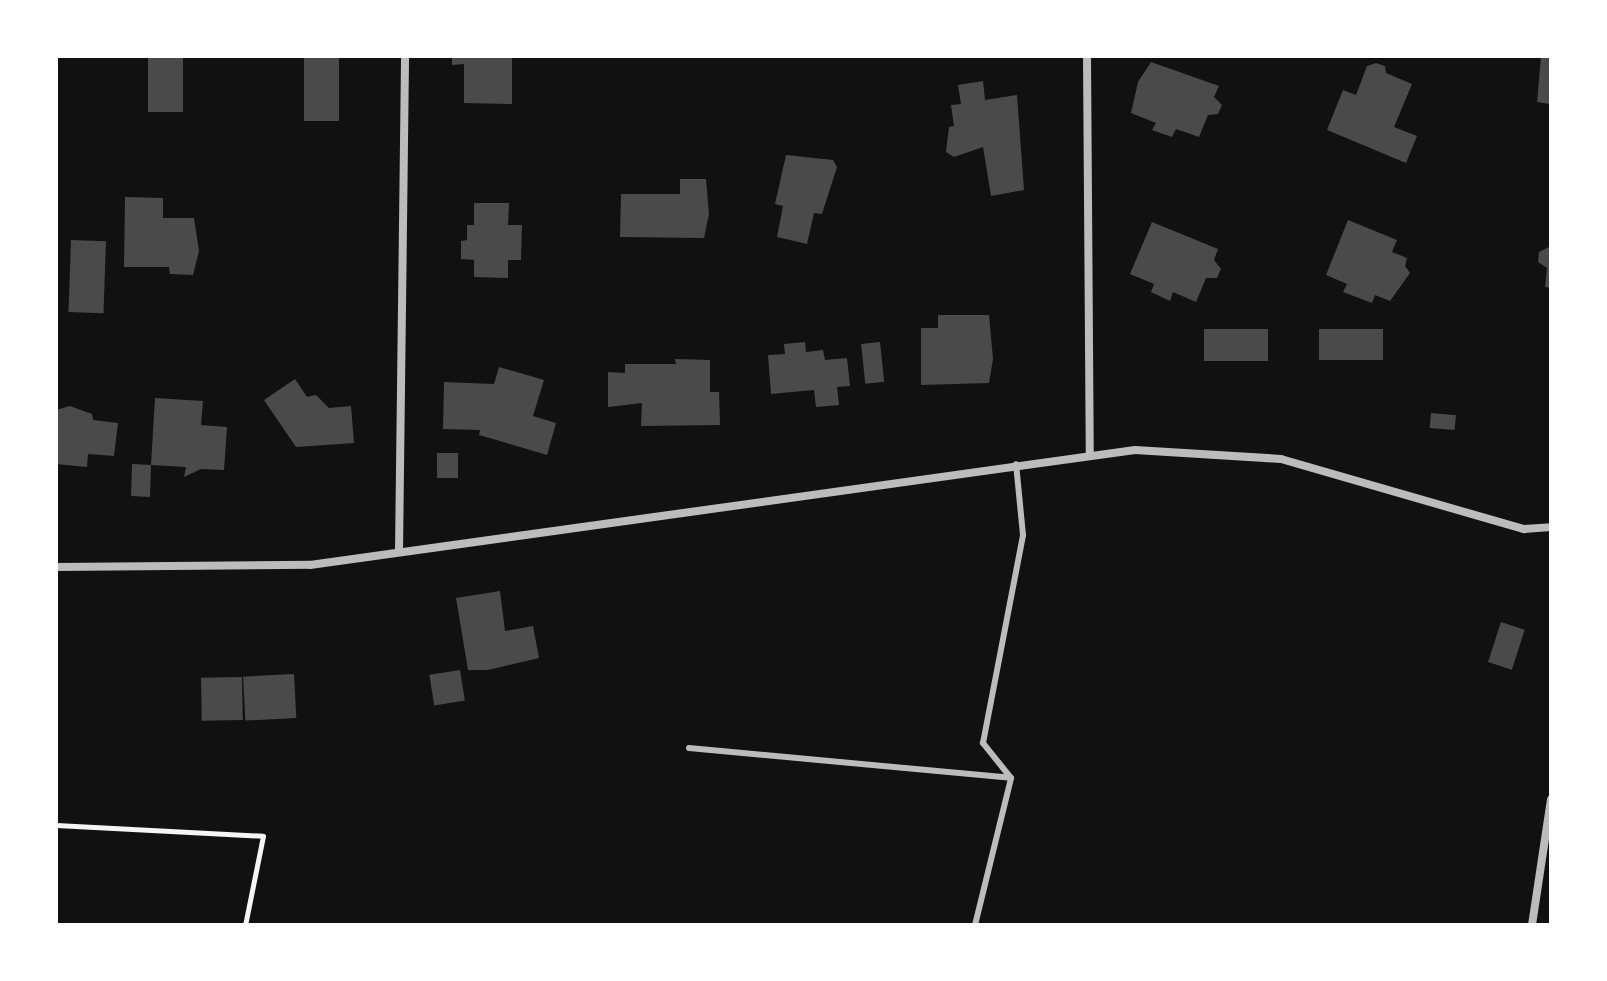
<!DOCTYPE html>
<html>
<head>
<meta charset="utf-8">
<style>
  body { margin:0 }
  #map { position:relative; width:1607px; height:981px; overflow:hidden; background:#111; font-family:Overpass,sans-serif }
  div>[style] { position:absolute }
  .building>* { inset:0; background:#4a4a4a; transform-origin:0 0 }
  .path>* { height:5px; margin:-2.5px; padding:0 2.5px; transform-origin:2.5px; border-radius:2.5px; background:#f5f5f5 }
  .service>* { height:6px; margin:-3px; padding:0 3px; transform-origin:3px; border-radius:3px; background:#bcbcbc }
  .minor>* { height:8px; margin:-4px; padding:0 4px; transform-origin:4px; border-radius:4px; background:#bcbcbc }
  span { translate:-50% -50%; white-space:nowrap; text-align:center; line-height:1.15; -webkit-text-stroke:7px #fff; paint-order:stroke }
  .frame { position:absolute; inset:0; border:58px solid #fff; pointer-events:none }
</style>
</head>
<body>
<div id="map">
  <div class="building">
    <div style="left:148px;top:56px;width:35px;height:56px"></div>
    <div style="left:304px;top:56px;width:35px;height:65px"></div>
    <div style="clip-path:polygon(452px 56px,512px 56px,512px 104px,464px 103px,464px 64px,452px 65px)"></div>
    <div style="clip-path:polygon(1541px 56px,1551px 56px,1551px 121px,1549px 104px,1537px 102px)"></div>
    <div style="clip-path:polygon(1151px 62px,1219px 86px,1214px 97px,1222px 105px,1218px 114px,1208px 115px,1199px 137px,1176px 129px,1172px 137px,1152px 130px,1156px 123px,1131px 113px,1138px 82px)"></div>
    <div style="clip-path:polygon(1376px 63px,1385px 66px,1386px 73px,1412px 84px,1394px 127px,1417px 136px,1406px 163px,1327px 130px,1343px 90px,1356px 95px,1367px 66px)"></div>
    <div style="clip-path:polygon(983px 81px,985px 100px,1017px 95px,1024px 190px,991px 196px,983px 147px,954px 157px,946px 152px,949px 127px,954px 126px,951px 105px,961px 104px,958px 85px)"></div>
    <div style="clip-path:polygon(786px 155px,833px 160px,837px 167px,822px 214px,814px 213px,807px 244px,777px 237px,783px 206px,775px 204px)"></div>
    <div style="clip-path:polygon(680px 179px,706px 179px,709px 214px,704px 238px,620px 237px,621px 194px,680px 194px)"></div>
    <div style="clip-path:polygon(125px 197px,163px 198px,163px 218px,194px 218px,199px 251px,193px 275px,170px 274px,169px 267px,124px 267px)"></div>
    <div style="clip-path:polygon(474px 203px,509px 203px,508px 225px,522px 225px,521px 260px,508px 260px,508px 278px,474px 277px,474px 260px,461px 259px,461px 241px,467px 240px,467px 225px,474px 225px)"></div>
    <div style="clip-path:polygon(1348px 220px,1397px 240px,1392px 252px,1407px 258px,1405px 266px,1410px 273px,1390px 301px,1375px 295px,1372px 303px,1343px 292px,1347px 284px,1326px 275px)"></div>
    <div style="clip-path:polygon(1152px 222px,1218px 249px,1214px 260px,1221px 269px,1217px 278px,1206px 278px,1196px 302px,1173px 292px,1170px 301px,1151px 292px,1154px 284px,1130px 274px)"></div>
    <div style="left:71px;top:240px;width:35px;height:72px;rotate:2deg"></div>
    <div style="clip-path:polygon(1551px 246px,1551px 288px,1545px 287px,1547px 268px,1538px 262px,1539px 252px)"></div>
    <div style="clip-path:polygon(938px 315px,989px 315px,993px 359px,989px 383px,921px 385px,921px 328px,938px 328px)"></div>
    <div style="left:1204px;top:329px;width:64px;height:32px"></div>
    <div style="left:1319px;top:329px;width:64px;height:31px"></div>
    <div style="clip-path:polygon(805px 342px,806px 352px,823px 350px,825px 360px,847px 358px,850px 386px,837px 387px,839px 405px,816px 407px,814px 390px,771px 394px,768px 355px,785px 354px,784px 344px)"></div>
    <div style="left:880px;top:342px;width:40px;height:19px;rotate:84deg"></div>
    <div style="clip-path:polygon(675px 359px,710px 360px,710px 392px,719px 392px,720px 425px,641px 426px,642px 403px,608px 407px,608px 372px,625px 373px,625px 364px,676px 364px)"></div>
    <div style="clip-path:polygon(499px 367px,544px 380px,533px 416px,556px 423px,547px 455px,479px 435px,480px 430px,443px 429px,444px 382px,494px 384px)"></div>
    <div style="clip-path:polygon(295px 379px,307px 397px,316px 395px,329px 408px,351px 406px,354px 443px,296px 447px,264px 400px)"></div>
    <div style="clip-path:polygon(155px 398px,203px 401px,201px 425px,227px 427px,224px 470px,201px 469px,184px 477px,186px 467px,151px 465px,150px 497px,131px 496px,132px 464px,151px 465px)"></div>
    <div style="clip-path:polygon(70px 406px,92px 414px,93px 420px,118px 423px,114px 456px,88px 454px,87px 467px,56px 464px,56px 410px)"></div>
    <div style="left:1431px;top:413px;width:25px;height:15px;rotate:5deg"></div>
    <div style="left:437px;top:453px;width:21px;height:25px"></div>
    <div style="clip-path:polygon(500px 591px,505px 631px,533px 626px,539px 658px,488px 670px,468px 670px,456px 598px)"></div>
    <div style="left:1501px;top:622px;width:25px;height:42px;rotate:18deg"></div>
    <div style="left:460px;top:670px;width:31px;height:31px;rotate:81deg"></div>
    <div style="left:294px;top:674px;width:44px;height:51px;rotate:87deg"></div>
    <div style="left:242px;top:677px;width:43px;height:41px;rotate:89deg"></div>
  </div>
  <div class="path">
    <div style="left:56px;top:825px;width:207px;rotate:3deg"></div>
    <div style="left:263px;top:836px;width:91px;rotate:101.4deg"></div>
  </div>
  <div class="service">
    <div style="left:689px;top:748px;width:323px;rotate:5.3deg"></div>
    <div style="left:975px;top:925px;width:151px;rotate:-76.2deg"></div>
    <div style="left:1011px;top:778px;width:45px;rotate:-128.7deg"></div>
    <div style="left:983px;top:743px;width:212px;rotate:-79.1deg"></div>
    <div style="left:1023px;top:535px;width:71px;rotate:-95.6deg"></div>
  </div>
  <div class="minor">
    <div style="left:1087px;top:56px;width:398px;rotate:89.6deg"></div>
    <div style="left:399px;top:552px;width:496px;rotate:-89.3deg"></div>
    <div style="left:56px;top:567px;width:254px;rotate:-0.5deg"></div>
    <div style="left:310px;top:565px;width:833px;rotate:-7.94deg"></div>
    <div style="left:1135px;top:450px;width:146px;rotate:3.5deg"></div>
    <div style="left:1281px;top:459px;width:253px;rotate:16.1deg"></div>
    <div style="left:1524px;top:529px;width:27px;rotate:-4deg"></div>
    <div style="left:1532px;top:925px;width:127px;rotate:-81.4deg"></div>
  </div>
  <div class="frame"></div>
</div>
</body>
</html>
